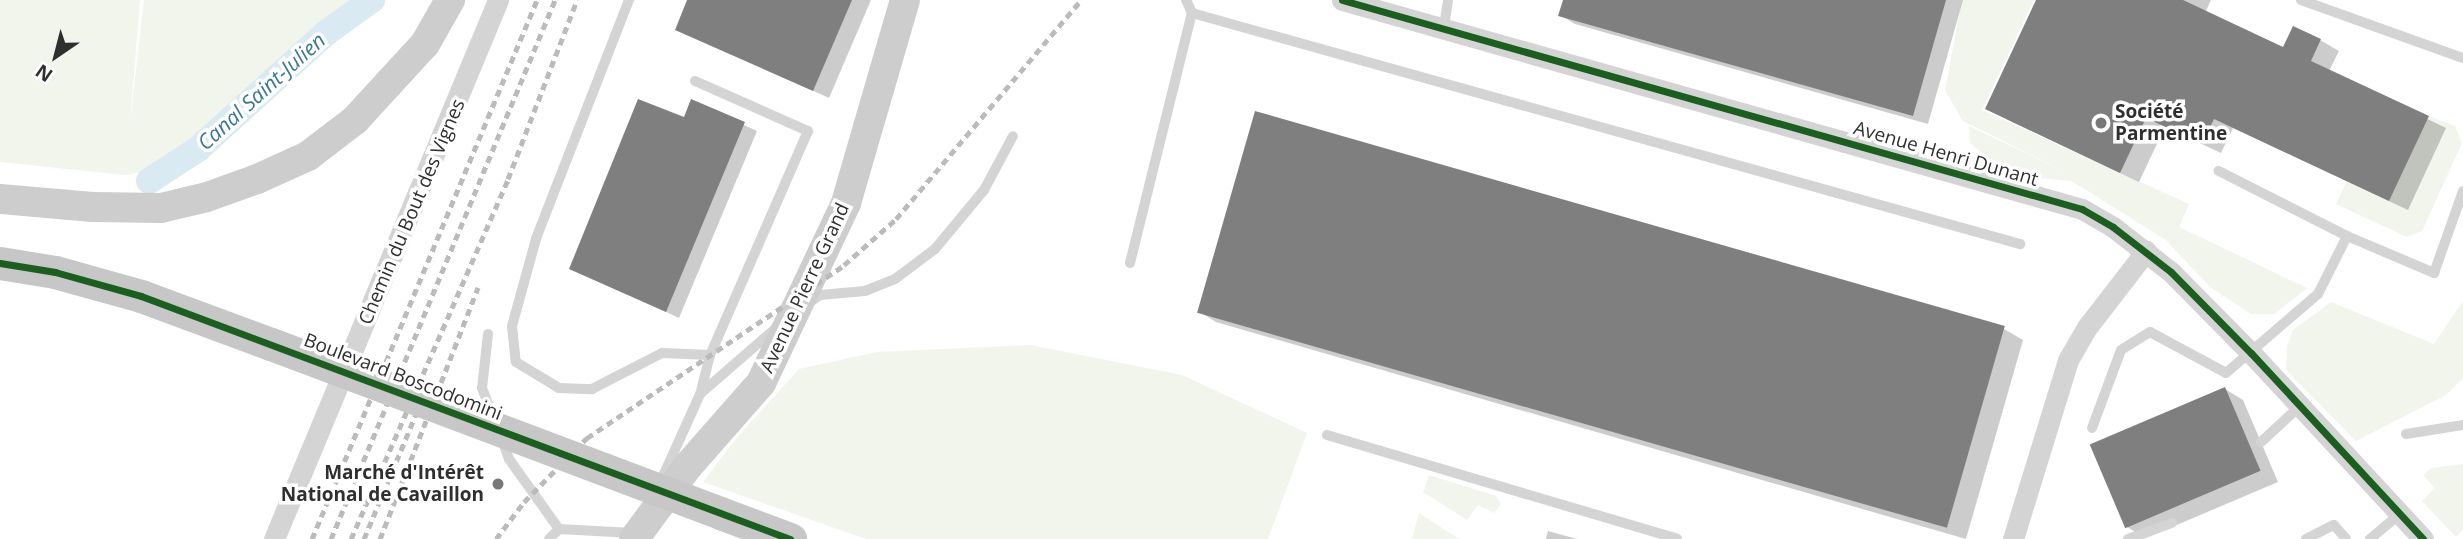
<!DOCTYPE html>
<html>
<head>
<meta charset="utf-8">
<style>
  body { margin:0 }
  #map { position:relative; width:2463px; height:539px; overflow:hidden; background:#fff; font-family:"Open Sans",sans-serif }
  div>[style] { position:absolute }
  .green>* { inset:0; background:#f1f5ec }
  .shadow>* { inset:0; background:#0003 }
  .canal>* { height:26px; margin:-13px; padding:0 13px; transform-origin:13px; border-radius:13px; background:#d9eaf2 }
  .building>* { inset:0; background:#7f7f7f; transform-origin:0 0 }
  .lane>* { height:10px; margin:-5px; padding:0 5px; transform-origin:5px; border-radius:5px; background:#d4d4d4 }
  .street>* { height:21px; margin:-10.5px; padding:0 10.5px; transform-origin:10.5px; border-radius:10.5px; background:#d4d4d4 }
  .secondary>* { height:30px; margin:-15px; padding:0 15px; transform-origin:15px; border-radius:15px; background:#cdcdcd }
  .primary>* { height:33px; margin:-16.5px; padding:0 16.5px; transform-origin:16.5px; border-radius:16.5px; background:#c7c7c7 }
  .rail>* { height:5px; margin-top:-2.5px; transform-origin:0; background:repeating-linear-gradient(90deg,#bbb 0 7px,transparent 0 12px) }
  .primary-bridge>* { height:33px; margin:-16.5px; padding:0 16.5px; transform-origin:16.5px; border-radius:16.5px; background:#c7c7c7 }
  .cycleway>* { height:7px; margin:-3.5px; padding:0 3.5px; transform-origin:3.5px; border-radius:3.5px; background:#1b5e20 }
  .dots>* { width:19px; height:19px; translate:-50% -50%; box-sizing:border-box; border:4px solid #fff; border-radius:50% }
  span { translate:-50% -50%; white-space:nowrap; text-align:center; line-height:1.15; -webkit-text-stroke:7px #fff; paint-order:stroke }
  .poi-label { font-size:19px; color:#2f2f2f; font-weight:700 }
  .left { translate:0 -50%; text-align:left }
  .right { translate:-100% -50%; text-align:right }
  .street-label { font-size:19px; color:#2f2f2f }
  .water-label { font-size:21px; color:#3c7891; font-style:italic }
  .north { position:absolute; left:21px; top:21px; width:70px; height:70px; -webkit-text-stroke:5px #fff; paint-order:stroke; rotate:215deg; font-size:19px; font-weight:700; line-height:28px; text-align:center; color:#2f2f2f }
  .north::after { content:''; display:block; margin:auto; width:24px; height:32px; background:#2f2f2f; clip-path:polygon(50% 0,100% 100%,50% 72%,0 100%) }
</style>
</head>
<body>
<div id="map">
  <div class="green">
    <div style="clip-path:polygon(0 0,140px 0,130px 123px,144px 0,361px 0,198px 135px,148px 171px,125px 175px,0 162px)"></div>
    <div style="clip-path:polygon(1962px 0,2034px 0,1982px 110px,2189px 204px,2179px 227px,2307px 288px,2274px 314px,2251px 314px,2210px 287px,2166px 240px,2091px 193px,2071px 181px,2025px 177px,1994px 163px,1970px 143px,1969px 126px,2068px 173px,1963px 121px,1960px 116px,1945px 90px)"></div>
    <div style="clip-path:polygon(2429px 116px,2455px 126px,2462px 143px,2422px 231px,2407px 237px,2336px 204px,2347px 181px,2389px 201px)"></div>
    <div style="clip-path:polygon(2463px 301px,2463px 378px,2446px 395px,2356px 441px,2286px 370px,2287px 346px,2293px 330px,2331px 302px,2434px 344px)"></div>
    <div style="clip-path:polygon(1030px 345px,1182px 375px,1307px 433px,1268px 539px,866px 539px,703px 482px,739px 435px,799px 369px,877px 352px)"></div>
    <div style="clip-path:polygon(2463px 464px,2463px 529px,2456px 537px,2422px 501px,2435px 488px,2423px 475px,2432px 468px)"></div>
    <div style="clip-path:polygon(1429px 475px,1496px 496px,1501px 504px,1494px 513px,1478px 505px,1467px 520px,1423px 492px)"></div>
    <div style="clip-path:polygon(1419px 513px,1459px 539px,1412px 539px)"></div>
  </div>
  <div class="shadow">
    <div style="clip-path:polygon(689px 0,871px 0,829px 98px,677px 29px)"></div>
    <div style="clip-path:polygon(1564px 0,1963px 0,1928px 124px,1575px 24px,1560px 15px)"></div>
    <div style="clip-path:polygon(2038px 0,2211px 0,2205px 13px,2284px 50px,2320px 40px,2339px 51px,2329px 71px,2446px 128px,2408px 210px,2233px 128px,2221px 153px,2165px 127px,2139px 182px,2006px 119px)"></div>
    <div style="clip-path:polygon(692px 101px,757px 131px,679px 318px,571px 268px,684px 119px)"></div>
    <div style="clip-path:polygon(1198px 311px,2004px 329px,2023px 340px,1966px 539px,1216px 322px)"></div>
    <div style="clip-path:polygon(2225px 389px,2243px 400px,2278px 482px,2146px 538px,2127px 527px)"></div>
    <div style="clip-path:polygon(1548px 531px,1577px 539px,1546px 539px)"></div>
  </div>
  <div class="canal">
    <div style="left:149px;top:181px;width:59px;rotate:-33.1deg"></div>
    <div style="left:198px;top:149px;width:173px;rotate:-42.2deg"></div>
    <div style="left:326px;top:33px;width:57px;rotate:-35.7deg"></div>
  </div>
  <div class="building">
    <div style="clip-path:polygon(687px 0,852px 0,813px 91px,675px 30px)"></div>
    <div style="clip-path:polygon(1563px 0,1946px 0,1913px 116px,1558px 16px)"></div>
    <div style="clip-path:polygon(2036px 0,2183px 0,2283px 47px,2293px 26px,2321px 39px,2311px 61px,2429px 116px,2389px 201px,2214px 119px,2202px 144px,2146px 118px,2120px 173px,1985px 109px)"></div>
    <div style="clip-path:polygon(638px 99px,684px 117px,691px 99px,745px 122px,666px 312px,569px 269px)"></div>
    <div style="left:1255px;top:111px;width:780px;height:210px;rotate:16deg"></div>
    <div style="left:2225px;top:387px;width:91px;height:147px;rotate:67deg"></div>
  </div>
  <div class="lane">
    <div style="left:629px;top:0;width:256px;rotate:111.3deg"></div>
    <div style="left:536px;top:239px;width:90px;rotate:105.4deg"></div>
    <div style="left:512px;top:326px;width:36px;rotate:84deg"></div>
    <div style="left:516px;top:362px;width:50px;rotate:31.2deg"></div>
    <div style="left:559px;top:388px;width:33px;rotate:2deg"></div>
    <div style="left:592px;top:389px;width:79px;rotate:-27.2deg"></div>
    <div style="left:662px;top:353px;width:48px;rotate:2.4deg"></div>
    <div style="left:1186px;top:0;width:14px;rotate:65deg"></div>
    <div style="left:1192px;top:13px;width:860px;rotate:15.59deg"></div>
    <div style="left:2301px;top:0;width:172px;rotate:19.7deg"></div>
    <div style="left:1444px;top:26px;width:26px;rotate:-81deg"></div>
    <div style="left:695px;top:81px;width:124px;rotate:23.9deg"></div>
    <div style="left:808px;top:131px;width:244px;rotate:113.6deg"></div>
    <div style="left:710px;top:355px;width:37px;rotate:104deg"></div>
    <div style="left:2347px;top:236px;width:95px;rotate:23deg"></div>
    <div style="left:2434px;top:273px;width:87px;rotate:-70.5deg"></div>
    <div style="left:1130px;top:263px;width:258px;rotate:-76.1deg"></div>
    <div style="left:809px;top:303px;width:14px;rotate:-36deg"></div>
    <div style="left:820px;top:295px;width:45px;rotate:-5.1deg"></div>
    <div style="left:865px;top:291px;width:32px;rotate:-22deg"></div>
    <div style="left:895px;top:279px;width:50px;rotate:-36.9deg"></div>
    <div style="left:935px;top:249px;width:77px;rotate:-50.3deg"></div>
    <div style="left:984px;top:190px;width:61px;rotate:-61.8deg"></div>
    <div style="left:488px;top:334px;width:54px;rotate:96.3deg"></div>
    <div style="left:482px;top:388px;width:36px;rotate:69deg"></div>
    <div style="left:2092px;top:428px;width:83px;rotate:-69.6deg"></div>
    <div style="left:2121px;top:350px;width:34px;rotate:-32deg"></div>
    <div style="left:2150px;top:332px;width:86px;rotate:28.3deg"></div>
    <div style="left:2226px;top:373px;width:121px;rotate:-40.7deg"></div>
    <div style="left:2318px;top:294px;width:65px;rotate:-63.4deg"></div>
    <div style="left:2347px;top:236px;width:144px;rotate:-153.1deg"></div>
    <div style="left:2406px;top:434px;width:58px;rotate:-9deg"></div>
    <div style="left:1327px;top:435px;width:365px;rotate:16.5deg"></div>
    <div style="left:501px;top:437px;width:23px;rotate:70deg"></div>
    <div style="left:509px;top:459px;width:86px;rotate:54.5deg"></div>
    <div style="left:2261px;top:442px;width:53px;rotate:-42.7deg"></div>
    <div style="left:659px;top:485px;width:100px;rotate:-65.7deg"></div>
    <div style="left:700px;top:394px;width:101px;rotate:-41deg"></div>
    <div style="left:549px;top:539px;width:14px;rotate:-45deg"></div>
    <div style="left:559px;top:529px;width:74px;rotate:3.1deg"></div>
    <div style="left:2128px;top:539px;width:47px;rotate:-20deg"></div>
    <div style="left:2306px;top:539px;width:31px;rotate:-27deg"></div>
    <div style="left:2334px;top:525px;width:18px;rotate:49deg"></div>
    <div style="left:2370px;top:539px;width:39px;rotate:-40deg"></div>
  </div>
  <div class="street">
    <div style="left:1342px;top:0;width:769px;rotate:15.77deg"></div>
    <div style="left:2082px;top:209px;width:36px;rotate:30deg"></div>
    <div style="left:2113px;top:227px;width:73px;rotate:37.8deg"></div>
    <div style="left:2171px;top:272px;width:114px;rotate:45.4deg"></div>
    <div style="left:2251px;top:353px;width:253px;rotate:47.2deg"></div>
    <div style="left:274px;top:539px;width:584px;rotate:-67.43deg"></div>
    <div style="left:2013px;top:539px;width:187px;rotate:-72.9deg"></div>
    <div style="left:2068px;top:360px;width:39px;rotate:-60deg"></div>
    <div style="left:2088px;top:326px;width:95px;rotate:-52.3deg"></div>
  </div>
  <div class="secondary">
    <div style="left:0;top:199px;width:93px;rotate:4.9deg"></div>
    <div style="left:93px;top:207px;width:68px;rotate:0.8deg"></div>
    <div style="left:161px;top:208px;width:47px;rotate:-13.4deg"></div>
    <div style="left:207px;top:197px;width:53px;rotate:-19.8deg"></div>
    <div style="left:257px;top:179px;width:56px;rotate:-24.3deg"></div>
    <div style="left:308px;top:156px;width:59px;rotate:-37.5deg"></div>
    <div style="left:355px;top:120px;width:103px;rotate:-47.4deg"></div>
    <div style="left:425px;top:44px;width:51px;rotate:-60.4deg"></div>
    <div style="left:634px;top:539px;width:91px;rotate:-53.5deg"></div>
    <div style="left:688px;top:466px;width:111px;rotate:-48.7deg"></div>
    <div style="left:761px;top:383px;width:199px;rotate:-64.7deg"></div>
    <div style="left:846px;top:203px;width:211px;rotate:-73.8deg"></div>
  </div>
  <div class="primary">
    <div style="left:0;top:263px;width:56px;rotate:9.3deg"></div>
    <div style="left:55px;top:272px;width:89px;rotate:15.6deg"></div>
    <div style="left:141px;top:296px;width:139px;rotate:20.3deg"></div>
    <div style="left:720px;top:513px;width:75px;rotate:20.4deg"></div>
  </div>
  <div class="rail">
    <div style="left:312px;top:539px;width:584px;rotate:-67.34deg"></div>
    <div style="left:331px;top:539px;width:584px;rotate:-67.43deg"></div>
    <div style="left:351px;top:539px;width:393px;rotate:-66.4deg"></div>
    <div style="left:508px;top:179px;width:192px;rotate:-68.9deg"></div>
    <div style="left:364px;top:539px;width:143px;rotate:-67.4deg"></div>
    <div style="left:380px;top:539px;width:270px;rotate:-68.7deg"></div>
    <div style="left:496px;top:539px;width:46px;rotate:-52.9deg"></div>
    <div style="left:524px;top:502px;width:90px;rotate:-45.5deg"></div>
    <div style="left:587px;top:438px;width:310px;rotate:-33.9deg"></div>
    <div style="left:844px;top:265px;width:69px;rotate:-41.5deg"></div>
    <div style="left:896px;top:219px;width:287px;rotate:-49.8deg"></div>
  </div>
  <div class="primary-bridge">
    <div style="left:271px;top:344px;width:480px;rotate:20.6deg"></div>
  </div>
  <div class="cycleway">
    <div style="left:1342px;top:0;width:769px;rotate:15.77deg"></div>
    <div style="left:2082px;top:209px;width:36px;rotate:30deg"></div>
    <div style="left:2113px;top:227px;width:73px;rotate:37.8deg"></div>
    <div style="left:2171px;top:272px;width:114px;rotate:45.4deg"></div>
    <div style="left:2251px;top:353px;width:253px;rotate:47.2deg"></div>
    <div style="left:0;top:263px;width:56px;rotate:9.3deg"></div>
    <div style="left:55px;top:272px;width:89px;rotate:15.6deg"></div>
    <div style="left:141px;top:296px;width:693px;rotate:20.53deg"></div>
  </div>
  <div class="dots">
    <div style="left:2101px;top:123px;background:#787878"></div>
    <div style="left:498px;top:484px;background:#787878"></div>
  </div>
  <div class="poi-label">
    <span class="left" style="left:2115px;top:123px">Société<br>Parmentine</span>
    <span class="right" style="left:484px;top:484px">Marché d'Intérêt<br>National de Cavaillon</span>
  </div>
  <div class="street-label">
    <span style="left:1946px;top:154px;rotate:16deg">Avenue Henri Dunant</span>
    <span style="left:412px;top:212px;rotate:-67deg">Chemin du Bout des Vignes</span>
    <span style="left:805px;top:288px;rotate:-65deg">Avenue Pierre Grand</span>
    <span style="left:403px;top:377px;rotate:21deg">Boulevard Boscodomini</span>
  </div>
  <div class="water-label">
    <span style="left:261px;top:91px;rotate:-42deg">Canal Saint-Julien</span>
  </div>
  <div class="north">N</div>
</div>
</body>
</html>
